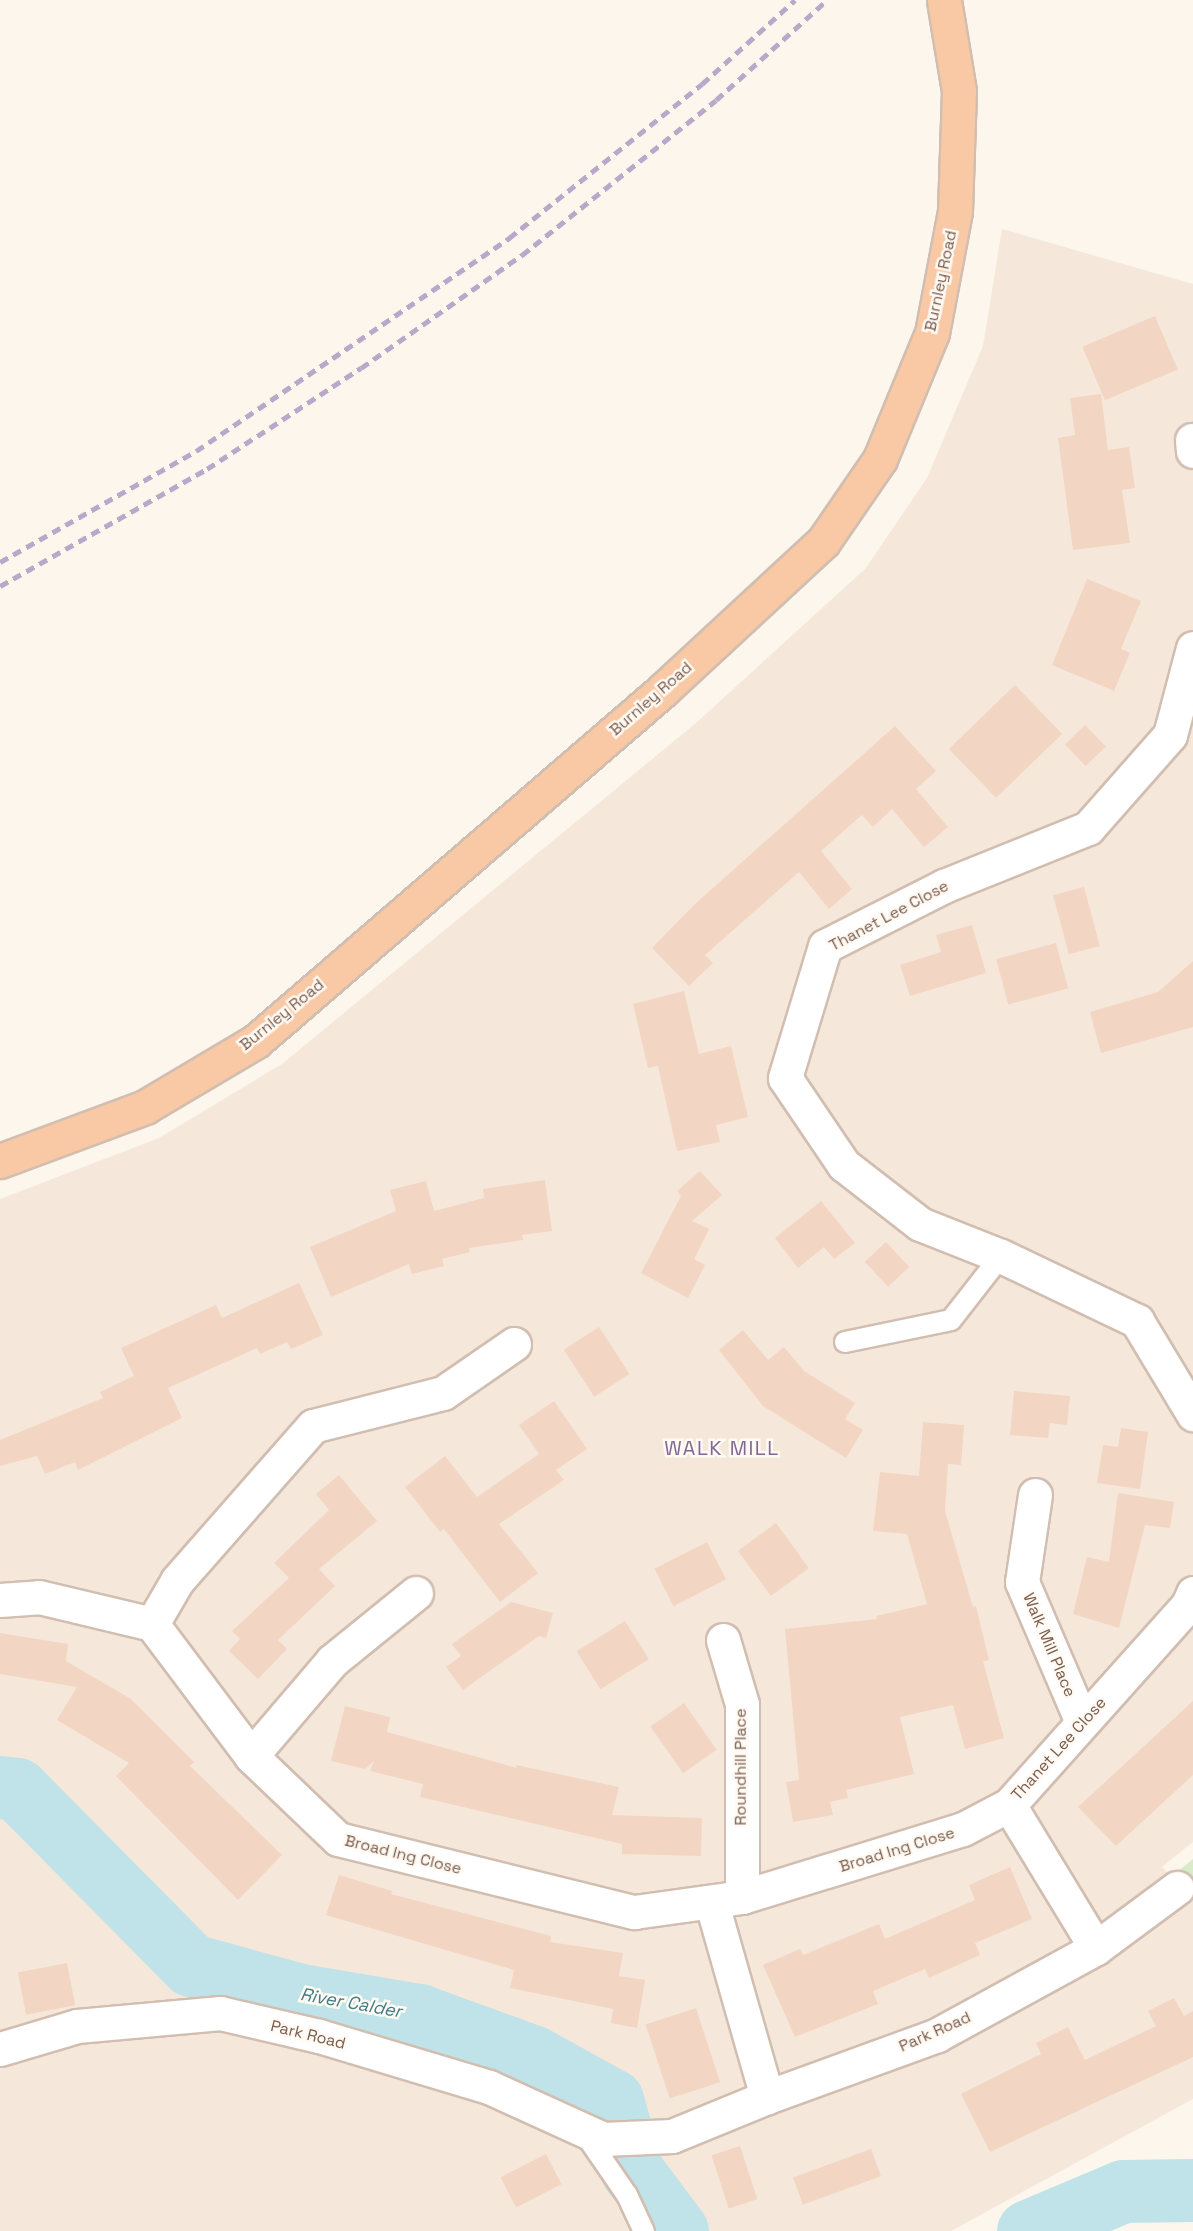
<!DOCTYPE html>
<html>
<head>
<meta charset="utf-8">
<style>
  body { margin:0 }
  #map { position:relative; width:1193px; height:2231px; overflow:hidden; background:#fdf6ec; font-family:"Space Grotesk",sans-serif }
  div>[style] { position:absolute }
  .residential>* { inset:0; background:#f5e8da }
  .green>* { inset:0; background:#d8ecc9 }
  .river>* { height:63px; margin:-31.5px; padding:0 31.5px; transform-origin:31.5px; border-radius:31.5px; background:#bfe3e8 }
  .building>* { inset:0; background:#f3d5c3; transform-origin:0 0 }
  .roads { filter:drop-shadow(2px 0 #d1beb0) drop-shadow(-2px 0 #d1beb0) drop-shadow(0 2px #d1beb0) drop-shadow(0 -2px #d1beb0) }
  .service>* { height:20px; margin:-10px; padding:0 10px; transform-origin:10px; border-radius:10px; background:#fff }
  .minor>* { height:33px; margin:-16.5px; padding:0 16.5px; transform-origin:16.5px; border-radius:16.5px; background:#fff }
  .trunk>* { height:33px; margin:-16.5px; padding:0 16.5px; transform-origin:16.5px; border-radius:16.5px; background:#f9c8a4 }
  .rail>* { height:4.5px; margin-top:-2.25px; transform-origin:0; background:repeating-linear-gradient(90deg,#b9a8c9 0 9px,transparent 0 15px) }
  span { translate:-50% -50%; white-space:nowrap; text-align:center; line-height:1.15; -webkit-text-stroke:5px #fffaf3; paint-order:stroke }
  .street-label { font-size:16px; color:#7a5c4d }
  .water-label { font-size:18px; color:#437c86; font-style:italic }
  .quarter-label { font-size:20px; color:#846695; letter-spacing:1.5px }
</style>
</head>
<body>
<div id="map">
  <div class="residential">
    <div style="clip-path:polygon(1002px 229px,1193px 284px,1193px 1842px,1162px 1867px,1193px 1900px,1193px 2099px,951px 2231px,0 2231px,0 1199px,159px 1138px,282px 1064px,696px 723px,865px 569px,927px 478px,983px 346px)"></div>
  </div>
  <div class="green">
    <div style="clip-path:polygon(1193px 1859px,1193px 1894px,1171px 1877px)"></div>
  </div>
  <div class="river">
    <div style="left:0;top:1787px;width:17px;rotate:7deg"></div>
    <div style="left:17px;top:1789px;width:247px;rotate:45.3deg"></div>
    <div style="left:191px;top:1965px;width:114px;rotate:15.3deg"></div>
    <div style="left:301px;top:1995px;width:120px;rotate:9.6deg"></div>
    <div style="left:419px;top:2015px;width:122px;rotate:20.1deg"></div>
    <div style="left:534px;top:2057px;width:89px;rotate:28.9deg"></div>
    <div style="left:612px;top:2100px;width:74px;rotate:74.3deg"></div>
    <div style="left:632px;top:2171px;width:75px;rotate:53.1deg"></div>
    <div style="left:1028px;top:2231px;width:103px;rotate:-22.8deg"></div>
    <div style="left:1123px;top:2191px;width:70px;rotate:-0.8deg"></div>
  </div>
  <div class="building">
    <div style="left:1155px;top:316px;width:58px;height:79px;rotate:67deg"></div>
    <div style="clip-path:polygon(1101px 394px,1108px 450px,1129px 447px,1135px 488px,1122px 490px,1130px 543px,1073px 550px,1058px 438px,1075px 435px,1070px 398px)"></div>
    <div style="clip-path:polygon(1087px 579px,1141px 601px,1121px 649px,1130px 653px,1114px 691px,1052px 665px)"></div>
    <div style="left:1015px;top:685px;width:68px;height:92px;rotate:46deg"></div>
    <div style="left:1085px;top:725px;width:30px;height:28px;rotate:46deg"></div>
    <div style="clip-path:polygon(895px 726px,936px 771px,916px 789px,948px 827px,924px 847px,892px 809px,873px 827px,862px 815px,821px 851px,852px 889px,829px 909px,799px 872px,705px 955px,713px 963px,689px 986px,652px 948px,695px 904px)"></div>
    <div style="left:1084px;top:887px;width:61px;height:32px;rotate:75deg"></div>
    <div style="clip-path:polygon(972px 925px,986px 973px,910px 996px,900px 965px,941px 952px,936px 935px)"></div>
    <div style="left:1056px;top:943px;width:47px;height:62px;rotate:75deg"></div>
    <div style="clip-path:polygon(1193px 961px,1193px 1027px,1101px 1053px,1090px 1012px,1158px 992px)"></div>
    <div style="clip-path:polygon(684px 991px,699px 1054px,731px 1046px,748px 1117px,716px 1125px,720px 1142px,677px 1151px,658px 1066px,648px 1068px,633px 1004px)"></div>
    <div style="clip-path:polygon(700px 1171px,722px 1195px,692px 1221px,709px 1229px,694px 1259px,705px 1265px,688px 1298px,641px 1273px,681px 1196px,677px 1191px)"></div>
    <div style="clip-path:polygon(545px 1180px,552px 1231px,522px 1235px,523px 1240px,469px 1248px,470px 1252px,442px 1259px,444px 1266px,412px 1274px,409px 1264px,331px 1297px,310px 1247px,396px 1211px,390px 1190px,426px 1181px,434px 1211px,484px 1198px,483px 1189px)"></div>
    <div style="clip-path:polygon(821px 1201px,855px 1243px,834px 1259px,824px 1247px,798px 1268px,775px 1238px)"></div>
    <div style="left:886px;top:1242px;width:34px;height:29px;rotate:47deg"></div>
    <div style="clip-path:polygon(299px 1283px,323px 1335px,291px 1349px,287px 1342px,260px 1354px,257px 1348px,168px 1388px,182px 1418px,78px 1470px,75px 1462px,45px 1474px,37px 1456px,0 1466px,0 1440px,103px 1398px,100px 1392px,134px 1376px,121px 1348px,216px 1305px,222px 1318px)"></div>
    <div style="left:599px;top:1327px;width:56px;height:42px;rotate:57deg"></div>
    <div style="clip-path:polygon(743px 1330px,768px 1360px,784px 1347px,804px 1371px,855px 1403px,845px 1419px,863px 1430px,846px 1458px,763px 1406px,719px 1350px)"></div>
    <div style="clip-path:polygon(1014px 1391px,1070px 1396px,1067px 1425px,1050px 1423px,1048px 1438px,1010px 1435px)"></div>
    <div style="clip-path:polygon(554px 1401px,587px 1449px,556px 1470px,564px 1480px,499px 1524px,538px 1573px,500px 1602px,444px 1529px,440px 1532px,405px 1487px,445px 1456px,477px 1497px,539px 1454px,519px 1425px)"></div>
    <div style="clip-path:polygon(923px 1422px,964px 1425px,961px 1465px,948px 1464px,945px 1511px,973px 1607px,976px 1606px,989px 1660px,983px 1661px,1004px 1738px,965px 1749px,953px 1705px,900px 1717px,914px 1774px,846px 1790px,848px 1798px,830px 1802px,833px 1815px,793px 1822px,786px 1782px,799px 1780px,785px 1629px,877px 1619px,876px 1616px,927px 1604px,907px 1534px,873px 1531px,880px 1472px,919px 1476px)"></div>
    <div style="clip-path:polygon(1121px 1428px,1148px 1432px,1140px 1489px,1097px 1483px,1103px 1445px,1118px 1447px)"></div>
    <div style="clip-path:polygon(339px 1475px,377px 1521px,319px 1569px,335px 1586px,278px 1640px,287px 1649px,258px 1679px,229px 1651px,240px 1639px,232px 1631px,289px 1578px,274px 1563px,329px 1510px,316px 1494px)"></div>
    <div style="clip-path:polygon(1118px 1493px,1174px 1502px,1170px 1528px,1145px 1525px,1119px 1628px,1073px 1614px,1087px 1557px,1109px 1562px)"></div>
    <div style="left:776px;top:1523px;width:56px;height:47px;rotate:54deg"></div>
    <div style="left:707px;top:1542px;width:42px;height:59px;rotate:63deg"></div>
    <div style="clip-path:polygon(511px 1602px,553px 1613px,546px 1638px,539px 1636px,463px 1690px,446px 1667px,461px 1656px,452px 1644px)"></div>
    <div style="left:625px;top:1621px;width:45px;height:57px;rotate:58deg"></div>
    <div style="clip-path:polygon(0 1633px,68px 1644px,66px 1661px,131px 1699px,194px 1762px,190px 1766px,282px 1855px,238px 1900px,116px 1776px,129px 1763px,57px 1720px,77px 1687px,0 1674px)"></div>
    <div style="clip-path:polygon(1193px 1701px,1193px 1775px,1116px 1846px,1078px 1807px)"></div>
    <div style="left:684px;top:1703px;width:57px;height:41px;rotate:55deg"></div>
    <div style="clip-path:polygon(345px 1706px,390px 1717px,387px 1732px,517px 1768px,516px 1765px,619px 1787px,612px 1815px,702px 1818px,701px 1856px,622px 1854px,622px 1844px,420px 1797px,423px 1784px,370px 1771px,374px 1761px,365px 1769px,331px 1761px)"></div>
    <div style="clip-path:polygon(1010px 1867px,1032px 1919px,975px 1943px,980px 1955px,929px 1978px,925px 1969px,873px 1991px,878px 2004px,795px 2037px,763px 1965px,800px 1949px,803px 1955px,879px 1924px,885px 1939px,975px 1900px,969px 1885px)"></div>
    <div style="clip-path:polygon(339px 1875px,392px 1891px,391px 1894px,551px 1936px,550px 1942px,623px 1953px,619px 1976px,645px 1980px,637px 2028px,611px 2023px,613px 2009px,510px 1988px,514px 1970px,326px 1915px)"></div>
    <div style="left:67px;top:1963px;width:43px;height:50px;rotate:79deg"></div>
    <div style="clip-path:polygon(1174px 1998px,1184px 2016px,1193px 2011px,1193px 2057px,990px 2152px,961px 2094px,1041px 2054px,1036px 2043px,1068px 2027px,1085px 2060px,1156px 2026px,1148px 2011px)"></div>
    <div style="left:696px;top:2008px;width:78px;height:53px;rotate:72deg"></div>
    <div style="left:740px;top:2146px;width:56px;height:30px;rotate:72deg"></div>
    <div style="left:871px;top:2149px;width:29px;height:83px;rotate:70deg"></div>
    <div style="left:546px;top:2154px;width:34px;height:51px;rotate:63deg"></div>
  </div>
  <div class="roads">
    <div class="service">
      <div style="left:845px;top:1342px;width:108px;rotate:-11.7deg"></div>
      <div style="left:951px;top:1320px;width:81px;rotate:-52deg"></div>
      <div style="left:585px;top:2134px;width:74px;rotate:55.5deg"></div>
      <div style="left:627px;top:2195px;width:40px;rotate:65deg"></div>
    </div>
    <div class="minor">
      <div style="left:1192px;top:440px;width:11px;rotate:85deg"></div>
      <div style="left:1193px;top:648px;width:90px;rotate:104.8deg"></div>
      <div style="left:1170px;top:735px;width:124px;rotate:131.4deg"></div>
      <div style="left:1088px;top:828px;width:155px;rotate:158.1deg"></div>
      <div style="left:944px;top:886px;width:133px;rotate:153.2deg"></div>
      <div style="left:825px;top:946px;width:138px;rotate:106.9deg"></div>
      <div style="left:785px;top:1078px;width:105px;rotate:55.9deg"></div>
      <div style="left:844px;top:1165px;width:96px;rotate:37.8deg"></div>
      <div style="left:920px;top:1224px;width:87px;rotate:21.6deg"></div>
      <div style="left:1001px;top:1256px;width:151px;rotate:25.5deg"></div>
      <div style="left:1137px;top:1321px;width:109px;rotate:58.9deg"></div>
      <div style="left:514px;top:1344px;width:86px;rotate:145.4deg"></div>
      <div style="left:443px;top:1393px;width:134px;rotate:165.8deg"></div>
      <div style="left:313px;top:1426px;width:206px;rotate:131.3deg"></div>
      <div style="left:177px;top:1581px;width:50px;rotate:120.2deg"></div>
      <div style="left:152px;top:1624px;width:165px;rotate:53.1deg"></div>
      <div style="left:251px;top:1756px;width:120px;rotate:43.7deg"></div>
      <div style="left:338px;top:1839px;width:305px;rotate:13.9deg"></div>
      <div style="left:634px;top:1912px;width:109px;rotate:-7.9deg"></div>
      <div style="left:742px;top:1897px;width:231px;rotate:-17.1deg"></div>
      <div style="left:963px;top:1829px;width:52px;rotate:-27.6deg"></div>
      <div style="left:1035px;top:1495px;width:88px;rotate:98.5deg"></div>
      <div style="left:1022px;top:1582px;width:152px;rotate:66.8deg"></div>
      <div style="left:0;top:1600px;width:39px;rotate:-4deg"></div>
      <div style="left:39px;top:1597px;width:116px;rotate:13.4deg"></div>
      <div style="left:723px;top:1640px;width:67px;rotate:73.5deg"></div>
      <div style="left:742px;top:1704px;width:193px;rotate:90deg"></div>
      <div style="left:251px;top:1756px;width:125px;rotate:-49.5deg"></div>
      <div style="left:332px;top:1661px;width:108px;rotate:-39deg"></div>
      <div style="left:712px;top:1904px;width:201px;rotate:74.1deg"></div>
      <div style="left:1096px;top:1948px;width:167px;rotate:-121.3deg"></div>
      <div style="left:1009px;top:1805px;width:268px;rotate:-48.2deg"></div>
      <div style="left:1188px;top:1605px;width:13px;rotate:-67deg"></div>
      <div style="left:0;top:2049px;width:80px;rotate:-16.6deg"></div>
      <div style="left:77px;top:2026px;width:144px;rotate:-5.2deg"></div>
      <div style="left:220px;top:2013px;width:102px;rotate:13.1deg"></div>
      <div style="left:319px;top:2036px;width:177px;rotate:16.7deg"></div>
      <div style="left:489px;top:2087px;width:125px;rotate:24.5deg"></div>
      <div style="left:603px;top:2139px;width:69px;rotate:-2.5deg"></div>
      <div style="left:672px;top:2136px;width:103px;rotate:-22.3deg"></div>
      <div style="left:767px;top:2097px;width:181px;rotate:-20deg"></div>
      <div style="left:937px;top:2035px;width:181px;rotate:-28.7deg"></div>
      <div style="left:1096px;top:1948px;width:101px;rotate:-36.5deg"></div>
    </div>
    <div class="trunk">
      <div style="left:0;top:1161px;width:155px;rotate:-20.4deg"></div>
      <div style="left:145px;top:1107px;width:129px;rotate:-30.7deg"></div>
      <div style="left:256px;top:1041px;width:537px;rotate:-40.77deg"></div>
      <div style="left:663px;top:690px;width:218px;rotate:-42.8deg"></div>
      <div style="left:823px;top:542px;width:101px;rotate:-55.5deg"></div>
      <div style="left:880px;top:459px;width:136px;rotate:-67.6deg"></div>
      <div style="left:932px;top:333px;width:124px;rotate:-79.3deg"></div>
      <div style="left:955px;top:211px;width:120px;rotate:-88.1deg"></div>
      <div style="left:959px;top:91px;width:92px;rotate:-99.4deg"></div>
    </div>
  </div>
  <div class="rail">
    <div style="left:0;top:562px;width:225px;rotate:-29.5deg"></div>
    <div style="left:196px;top:451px;width:379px;rotate:-34.2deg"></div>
    <div style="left:509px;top:238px;width:247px;rotate:-38.6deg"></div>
    <div style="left:702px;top:84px;width:125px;rotate:-42.1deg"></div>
    <div style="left:0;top:586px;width:238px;rotate:-29.5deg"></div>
    <div style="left:207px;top:469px;width:184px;rotate:-33.3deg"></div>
    <div style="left:361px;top:368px;width:197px;rotate:-35.1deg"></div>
    <div style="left:522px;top:255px;width:248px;rotate:-38.6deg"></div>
    <div style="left:716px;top:100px;width:149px;rotate:-42deg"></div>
  </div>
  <div class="street-label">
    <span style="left:941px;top:281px;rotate:-78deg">Burnley Road</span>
    <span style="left:651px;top:699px;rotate:-41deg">Burnley Road</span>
    <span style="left:889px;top:916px;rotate:-28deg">Thanet Lee Close</span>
    <span style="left:282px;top:1015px;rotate:-39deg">Burnley Road</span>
    <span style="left:1049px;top:1645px;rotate:67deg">Walk Mill Place</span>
    <span style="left:1059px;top:1749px;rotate:-48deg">Thanet Lee Close</span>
    <span style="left:741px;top:1767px;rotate:-90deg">Roundhill Place</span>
    <span style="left:897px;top:1850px;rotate:-17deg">Broad Ing Close</span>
    <span style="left:403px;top:1855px;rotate:14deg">Broad Ing Close</span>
    <span style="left:935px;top:2032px;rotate:-24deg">Park Road</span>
    <span style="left:308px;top:2035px;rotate:14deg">Park Road</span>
  </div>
  <div class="water-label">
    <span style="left:351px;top:2003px;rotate:10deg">River Calder</span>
  </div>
  <div class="quarter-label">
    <span style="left:722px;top:1448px">WALK MILL</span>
  </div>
</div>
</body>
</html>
